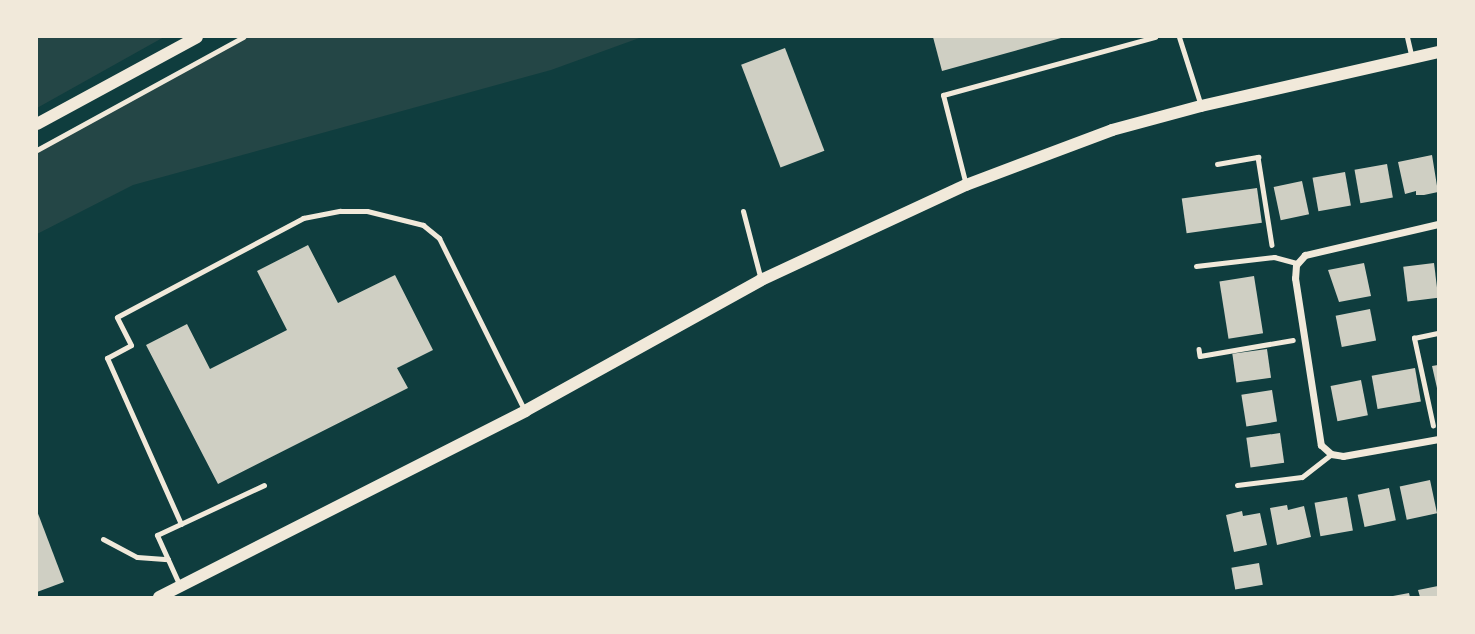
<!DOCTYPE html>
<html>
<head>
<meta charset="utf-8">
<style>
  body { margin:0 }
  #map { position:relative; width:1475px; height:634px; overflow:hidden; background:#0f3d3e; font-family:Cabin,sans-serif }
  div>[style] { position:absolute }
  .green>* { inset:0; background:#244646 }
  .building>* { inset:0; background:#cfcfc3; transform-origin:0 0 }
  .path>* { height:4.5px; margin:-2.25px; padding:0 2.25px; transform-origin:2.25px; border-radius:2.25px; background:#f1e9da }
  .service>* { height:5px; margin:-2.5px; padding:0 2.5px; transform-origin:2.5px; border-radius:2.5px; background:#f1e9da }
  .minor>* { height:7px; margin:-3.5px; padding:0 3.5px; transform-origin:3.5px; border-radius:3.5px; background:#f1e9da }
  .tertiary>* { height:12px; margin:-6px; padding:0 6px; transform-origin:6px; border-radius:6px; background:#f1e9da }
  span { translate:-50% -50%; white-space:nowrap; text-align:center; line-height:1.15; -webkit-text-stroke:7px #f1e9da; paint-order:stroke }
  .frame { position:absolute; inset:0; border:38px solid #f1e9da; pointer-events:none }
</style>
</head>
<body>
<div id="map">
  <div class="green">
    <div style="clip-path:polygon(37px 37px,164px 37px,37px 108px)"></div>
    <div style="clip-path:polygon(243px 37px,642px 37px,551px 70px,133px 185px,37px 234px,37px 150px)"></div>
  </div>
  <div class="building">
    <div style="clip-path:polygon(933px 37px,1061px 37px,1061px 38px,942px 71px)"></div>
    <div style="left:785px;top:48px;width:110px;height:47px;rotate:69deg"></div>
    <div style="clip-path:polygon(1432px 155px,1438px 192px,1424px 195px,1416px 195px,1416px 191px,1405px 194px,1398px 162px)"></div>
    <div style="left:1387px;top:164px;width:34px;height:33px;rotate:80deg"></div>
    <div style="left:1345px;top:172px;width:34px;height:33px;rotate:80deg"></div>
    <div style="left:1302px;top:181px;width:34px;height:29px;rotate:78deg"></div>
    <div style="left:1257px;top:188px;width:35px;height:76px;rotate:82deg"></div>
    <div style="clip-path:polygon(308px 245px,338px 303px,395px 275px,433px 350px,397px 368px,408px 388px,218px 484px,146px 345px,187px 324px,210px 369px,287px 330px,257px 271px)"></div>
    <div style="clip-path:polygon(1364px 263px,1371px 296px,1339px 302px,1328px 270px)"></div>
    <div style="left:1434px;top:263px;width:35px;height:31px;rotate:83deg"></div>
    <div style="left:1254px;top:276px;width:58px;height:35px;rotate:81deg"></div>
    <div style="left:1370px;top:309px;width:32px;height:35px;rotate:79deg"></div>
    <div style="left:1267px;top:349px;width:29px;height:35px;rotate:82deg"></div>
    <div style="clip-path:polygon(1438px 365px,1438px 388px,1437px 388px,1432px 366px)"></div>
    <div style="left:1415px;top:368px;width:34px;height:44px;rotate:80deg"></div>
    <div style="left:1361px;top:380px;width:36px;height:31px;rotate:79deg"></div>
    <div style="left:1272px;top:390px;width:32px;height:31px;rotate:81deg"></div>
    <div style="left:1280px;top:433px;width:30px;height:34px;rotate:82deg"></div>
    <div style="left:1430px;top:480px;width:34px;height:31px;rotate:78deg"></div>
    <div style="left:1389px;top:488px;width:33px;height:32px;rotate:78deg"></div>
    <div style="left:1347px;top:497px;width:34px;height:33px;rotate:80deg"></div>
    <div style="clip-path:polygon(1287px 505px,1288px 510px,1304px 506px,1311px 537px,1277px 545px,1270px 508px)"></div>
    <div style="clip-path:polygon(37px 511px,64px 582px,37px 592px)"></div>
    <div style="clip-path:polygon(1242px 511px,1243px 516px,1260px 513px,1267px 545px,1234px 552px,1226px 515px)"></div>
    <div style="left:1259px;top:563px;width:22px;height:28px;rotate:80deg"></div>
    <div style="clip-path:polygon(1438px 586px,1438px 597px,1420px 597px,1418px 590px)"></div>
    <div style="clip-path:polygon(1409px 593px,1410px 597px,1393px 597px,1393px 596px)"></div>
  </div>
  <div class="path">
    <div style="left:37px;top:150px;width:235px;rotate:-28.7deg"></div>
    <div style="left:1217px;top:164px;width:42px;rotate:-9.7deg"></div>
    <div style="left:1258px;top:157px;width:89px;rotate:81deg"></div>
    <div style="left:1199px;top:349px;width:7px;rotate:82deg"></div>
    <div style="left:1200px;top:356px;width:94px;rotate:-9.8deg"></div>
    <div style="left:1433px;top:426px;width:90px;rotate:-102.2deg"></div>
    <div style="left:1414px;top:338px;width:25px;rotate:-12deg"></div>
  </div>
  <div class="service">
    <div style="left:1179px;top:37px;width:72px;rotate:72.3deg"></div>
    <div style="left:1407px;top:37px;width:22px;rotate:77deg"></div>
    <div style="left:966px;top:185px;width:93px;rotate:-104.3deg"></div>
    <div style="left:943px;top:95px;width:220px;rotate:-15.3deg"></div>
    <div style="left:743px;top:211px;width:71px;rotate:75.4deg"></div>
    <div style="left:1196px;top:266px;width:79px;rotate:-6.6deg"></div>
    <div style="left:1274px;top:257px;width:24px;rotate:15deg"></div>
    <div style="left:1237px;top:485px;width:65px;rotate:-7deg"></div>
    <div style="left:1302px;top:477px;width:37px;rotate:-38deg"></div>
    <div style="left:181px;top:524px;width:182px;rotate:-114deg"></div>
    <div style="left:107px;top:358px;width:27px;rotate:-28deg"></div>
    <div style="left:131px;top:345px;width:31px;rotate:-117deg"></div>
    <div style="left:117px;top:317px;width:211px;rotate:-28deg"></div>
    <div style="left:303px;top:218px;width:38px;rotate:-11deg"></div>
    <div style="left:340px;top:211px;width:27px"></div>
    <div style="left:367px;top:211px;width:58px;rotate:14deg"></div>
    <div style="left:423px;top:225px;width:21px;rotate:39deg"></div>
    <div style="left:439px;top:238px;width:193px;rotate:63.6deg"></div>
    <div style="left:103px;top:539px;width:38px;rotate:28deg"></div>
    <div style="left:137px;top:557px;width:31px;rotate:4deg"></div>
    <div style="left:180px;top:586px;width:56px;rotate:-114.3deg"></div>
    <div style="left:157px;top:535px;width:118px;rotate:-25deg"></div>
  </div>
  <div class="minor">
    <div style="left:1438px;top:224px;width:137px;rotate:166.9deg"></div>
    <div style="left:1305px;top:255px;width:13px;rotate:132deg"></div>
    <div style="left:1296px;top:265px;width:13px;rotate:94deg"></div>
    <div style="left:1295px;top:278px;width:169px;rotate:81.2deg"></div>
    <div style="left:1321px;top:445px;width:13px;rotate:42deg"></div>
    <div style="left:1331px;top:454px;width:12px;rotate:9deg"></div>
    <div style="left:1343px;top:456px;width:97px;rotate:-10.1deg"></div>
  </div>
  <div class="tertiary">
    <div style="left:37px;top:124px;width:182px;rotate:-28.5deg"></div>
    <div style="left:159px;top:597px;width:411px;rotate:-26.9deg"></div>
    <div style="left:525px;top:411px;width:270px;rotate:-29deg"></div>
    <div style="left:761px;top:280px;width:226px;rotate:-24.9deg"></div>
    <div style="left:966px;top:185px;width:156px;rotate:-20.6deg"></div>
    <div style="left:1112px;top:130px;width:92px;rotate:-15.1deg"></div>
    <div style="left:1201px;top:106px;width:243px;rotate:-12.8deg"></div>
  </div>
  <div class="frame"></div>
</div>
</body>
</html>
